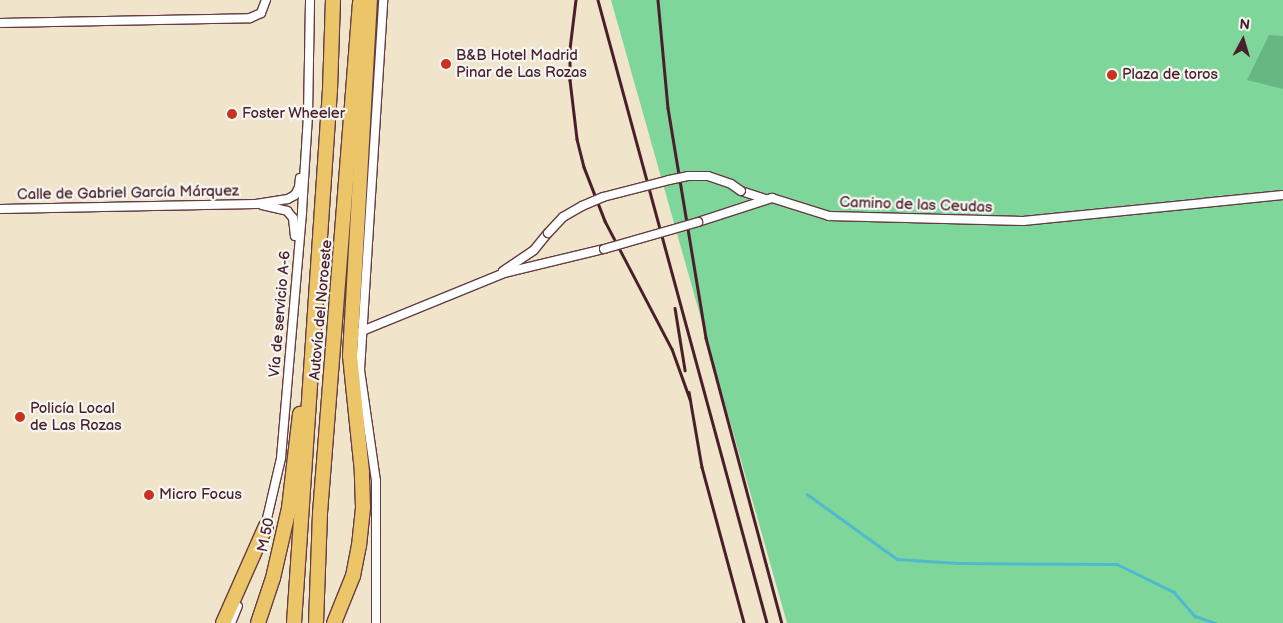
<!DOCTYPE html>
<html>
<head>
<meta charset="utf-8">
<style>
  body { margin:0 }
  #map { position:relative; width:1283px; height:623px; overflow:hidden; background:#f0e5cb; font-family:"Balsamiq Sans",sans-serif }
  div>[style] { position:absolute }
  .green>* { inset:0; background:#7fd69b }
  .forest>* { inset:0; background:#67b783 }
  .stream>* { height:2.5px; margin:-1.25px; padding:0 1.25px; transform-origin:1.25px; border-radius:1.25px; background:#50b9ce }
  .roads { filter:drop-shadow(1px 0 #633d43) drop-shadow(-1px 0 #633d43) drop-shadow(0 1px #633d43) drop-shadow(0 -1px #633d43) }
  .minor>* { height:8px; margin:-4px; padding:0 4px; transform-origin:4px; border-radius:4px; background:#fff }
  .motorway>* { height:14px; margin:-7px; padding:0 7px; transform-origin:7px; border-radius:7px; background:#edc569 }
  .rail>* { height:2.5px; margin:-1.25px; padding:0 1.25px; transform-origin:1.25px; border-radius:1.25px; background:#4a1f2b }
  .bridges { filter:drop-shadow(1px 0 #633d43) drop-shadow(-1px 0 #633d43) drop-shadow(0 1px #633d43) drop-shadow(0 -1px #633d43) }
  .minor-bridge>* { height:8px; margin:-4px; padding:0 4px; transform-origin:4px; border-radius:4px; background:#fff }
  .dots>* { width:14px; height:14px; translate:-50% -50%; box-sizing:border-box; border:2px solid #f6f6f2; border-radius:50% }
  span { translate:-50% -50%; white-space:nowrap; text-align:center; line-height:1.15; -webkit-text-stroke:4.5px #f6f6f2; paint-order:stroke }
  .poi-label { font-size:15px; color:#4a1f2b }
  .left { translate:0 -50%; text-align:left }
  .street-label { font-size:15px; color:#4a1f2b }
  .north { position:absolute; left:1218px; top:15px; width:50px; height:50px; -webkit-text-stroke:4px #f6f6f2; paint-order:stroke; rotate:6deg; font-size:14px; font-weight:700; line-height:20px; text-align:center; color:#4a1f2b }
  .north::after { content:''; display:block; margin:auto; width:18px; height:22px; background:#4a1f2b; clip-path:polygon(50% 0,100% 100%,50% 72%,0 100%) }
</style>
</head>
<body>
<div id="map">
  <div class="green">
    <div style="clip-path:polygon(611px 0,1283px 0,1283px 623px,787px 623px)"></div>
  </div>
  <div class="forest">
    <div style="clip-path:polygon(1269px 35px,1283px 36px,1283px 89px,1247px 80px)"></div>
  </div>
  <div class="stream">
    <div style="left:807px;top:494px;width:111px;rotate:35.8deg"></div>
    <div style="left:897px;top:559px;width:61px;rotate:3.8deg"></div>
    <div style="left:958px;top:563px;width:159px;rotate:0.4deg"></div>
    <div style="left:1117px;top:564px;width:64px;rotate:26.2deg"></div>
    <div style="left:1174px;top:592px;width:32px;rotate:49deg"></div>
    <div style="left:1195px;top:616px;width:21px;rotate:19deg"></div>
  </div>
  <div class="roads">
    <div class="minor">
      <div style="left:0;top:23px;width:250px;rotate:-1.1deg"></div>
      <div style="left:250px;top:18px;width:12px;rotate:-24deg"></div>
      <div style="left:261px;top:13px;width:14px;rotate:-69deg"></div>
      <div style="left:741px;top:191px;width:25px;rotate:18deg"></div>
      <div style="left:262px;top:205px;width:26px;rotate:13deg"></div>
      <div style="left:287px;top:211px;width:9px;rotate:49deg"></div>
      <div style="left:293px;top:218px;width:18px;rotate:84deg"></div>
      <div style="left:0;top:209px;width:256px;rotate:-1.1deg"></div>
      <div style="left:256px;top:204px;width:32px;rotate:-9deg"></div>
      <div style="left:288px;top:199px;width:8px;rotate:-30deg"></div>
      <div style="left:295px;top:195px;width:9px;rotate:-63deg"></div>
      <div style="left:299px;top:187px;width:9px;rotate:-84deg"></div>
      <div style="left:698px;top:222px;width:78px;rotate:-18deg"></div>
      <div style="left:772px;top:198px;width:60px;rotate:17.5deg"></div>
      <div style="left:829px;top:216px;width:194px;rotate:1.5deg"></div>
      <div style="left:1023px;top:221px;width:261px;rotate:-5.7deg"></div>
      <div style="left:503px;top:271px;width:37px;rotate:-34deg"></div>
      <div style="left:534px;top:250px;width:22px;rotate:-51deg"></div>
      <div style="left:362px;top:331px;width:153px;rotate:-22.2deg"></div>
      <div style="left:504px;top:273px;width:103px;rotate:-13.5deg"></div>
      <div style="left:265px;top:527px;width:71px;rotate:-76.9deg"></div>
      <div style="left:281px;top:458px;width:248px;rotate:-85.1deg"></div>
      <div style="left:302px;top:211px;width:95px;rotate:-86.4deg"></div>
      <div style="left:308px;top:116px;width:116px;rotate:-89deg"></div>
      <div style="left:231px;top:623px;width:18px;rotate:-68deg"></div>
      <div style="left:376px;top:623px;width:142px;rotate:-90deg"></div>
      <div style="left:376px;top:481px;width:112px;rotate:-98.2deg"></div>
      <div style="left:360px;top:370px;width:371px;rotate:-86.4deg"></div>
    </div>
    <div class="motorway">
      <div style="left:223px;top:623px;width:106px;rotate:-66.1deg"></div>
      <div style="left:258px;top:623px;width:47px;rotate:-71.6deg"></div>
      <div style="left:273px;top:578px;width:72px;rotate:-77.1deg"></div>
      <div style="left:289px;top:508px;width:95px;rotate:-83.3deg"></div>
      <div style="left:294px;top:623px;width:534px;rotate:-86.14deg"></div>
      <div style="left:330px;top:90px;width:90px;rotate:-88.1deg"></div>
      <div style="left:316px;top:623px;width:110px;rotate:-87.9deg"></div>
      <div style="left:320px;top:513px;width:512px;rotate:-85.52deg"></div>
      <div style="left:334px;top:623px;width:51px;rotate:-68deg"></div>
      <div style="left:353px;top:576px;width:31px;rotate:-79deg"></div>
      <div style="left:359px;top:546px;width:39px;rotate:-84deg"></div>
      <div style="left:363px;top:507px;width:35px;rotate:-92deg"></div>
      <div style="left:362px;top:472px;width:117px;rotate:-95.9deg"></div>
      <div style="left:350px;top:356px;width:357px;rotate:-86.8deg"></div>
    </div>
  </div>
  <div class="rail">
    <div style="left:576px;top:0;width:49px;rotate:97deg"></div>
    <div style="left:570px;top:49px;width:31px;rotate:90deg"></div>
    <div style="left:570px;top:80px;width:59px;rotate:83.2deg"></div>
    <div style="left:577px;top:139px;width:29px;rotate:76deg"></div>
    <div style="left:584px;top:167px;width:58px;rotate:68.7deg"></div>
    <div style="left:605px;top:221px;width:144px;rotate:62.4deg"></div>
    <div style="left:672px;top:349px;width:53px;rotate:70.2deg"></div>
    <div style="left:598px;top:0;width:646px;rotate:74.82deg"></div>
    <div style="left:658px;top:0;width:108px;rotate:84.7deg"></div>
    <div style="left:668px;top:108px;width:233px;rotate:80.6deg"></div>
    <div style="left:706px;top:338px;width:295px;rotate:75.1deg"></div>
    <div style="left:675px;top:308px;width:63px;rotate:80.8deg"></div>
    <div style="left:689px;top:392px;width:76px;rotate:80.2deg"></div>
    <div style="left:702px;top:467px;width:162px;rotate:74.9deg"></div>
  </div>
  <div class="bridges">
    <div class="minor-bridge">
      <div style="left:548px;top:233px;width:22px;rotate:-47deg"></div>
      <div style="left:563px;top:217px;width:22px;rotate:-30deg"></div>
      <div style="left:582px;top:206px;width:23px;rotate:-23deg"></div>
      <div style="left:603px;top:197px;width:68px;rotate:-14.4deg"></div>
      <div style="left:669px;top:180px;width:19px;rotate:-12deg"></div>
      <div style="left:688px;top:176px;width:20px"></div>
      <div style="left:708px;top:176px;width:24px;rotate:19deg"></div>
      <div style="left:731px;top:184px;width:12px;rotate:35deg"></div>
      <div style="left:604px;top:249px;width:98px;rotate:-16deg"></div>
    </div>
  </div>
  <div class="dots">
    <div style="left:446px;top:64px;background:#c8321e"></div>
    <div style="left:1112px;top:75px;background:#c8321e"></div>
    <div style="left:232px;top:114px;background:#c8321e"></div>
    <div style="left:20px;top:417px;background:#c8321e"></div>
    <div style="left:149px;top:495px;background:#c8321e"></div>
  </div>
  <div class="poi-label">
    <span class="left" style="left:456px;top:64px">B&amp;B Hotel Madrid<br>Pinar de Las Rozas</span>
    <span class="left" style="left:1122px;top:75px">Plaza de toros</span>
    <span class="left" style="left:242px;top:114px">Foster Wheeler</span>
    <span class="left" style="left:30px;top:417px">Policía Local<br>de Las Rozas</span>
    <span class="left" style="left:159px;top:495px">Micro Focus</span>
  </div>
  <div class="street-label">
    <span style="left:128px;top:193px;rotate:-1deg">Calle de Gabriel García Márquez</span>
    <span style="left:916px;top:205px;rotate:2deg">Camino de las Ceudas</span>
    <span style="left:321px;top:310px;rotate:-85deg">Autovía del Noroeste</span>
    <span style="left:280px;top:314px;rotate:-85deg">Vía de servicio A-6</span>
    <span style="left:266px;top:535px;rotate:-78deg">M 50</span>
  </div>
  <div class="north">N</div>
</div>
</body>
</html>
